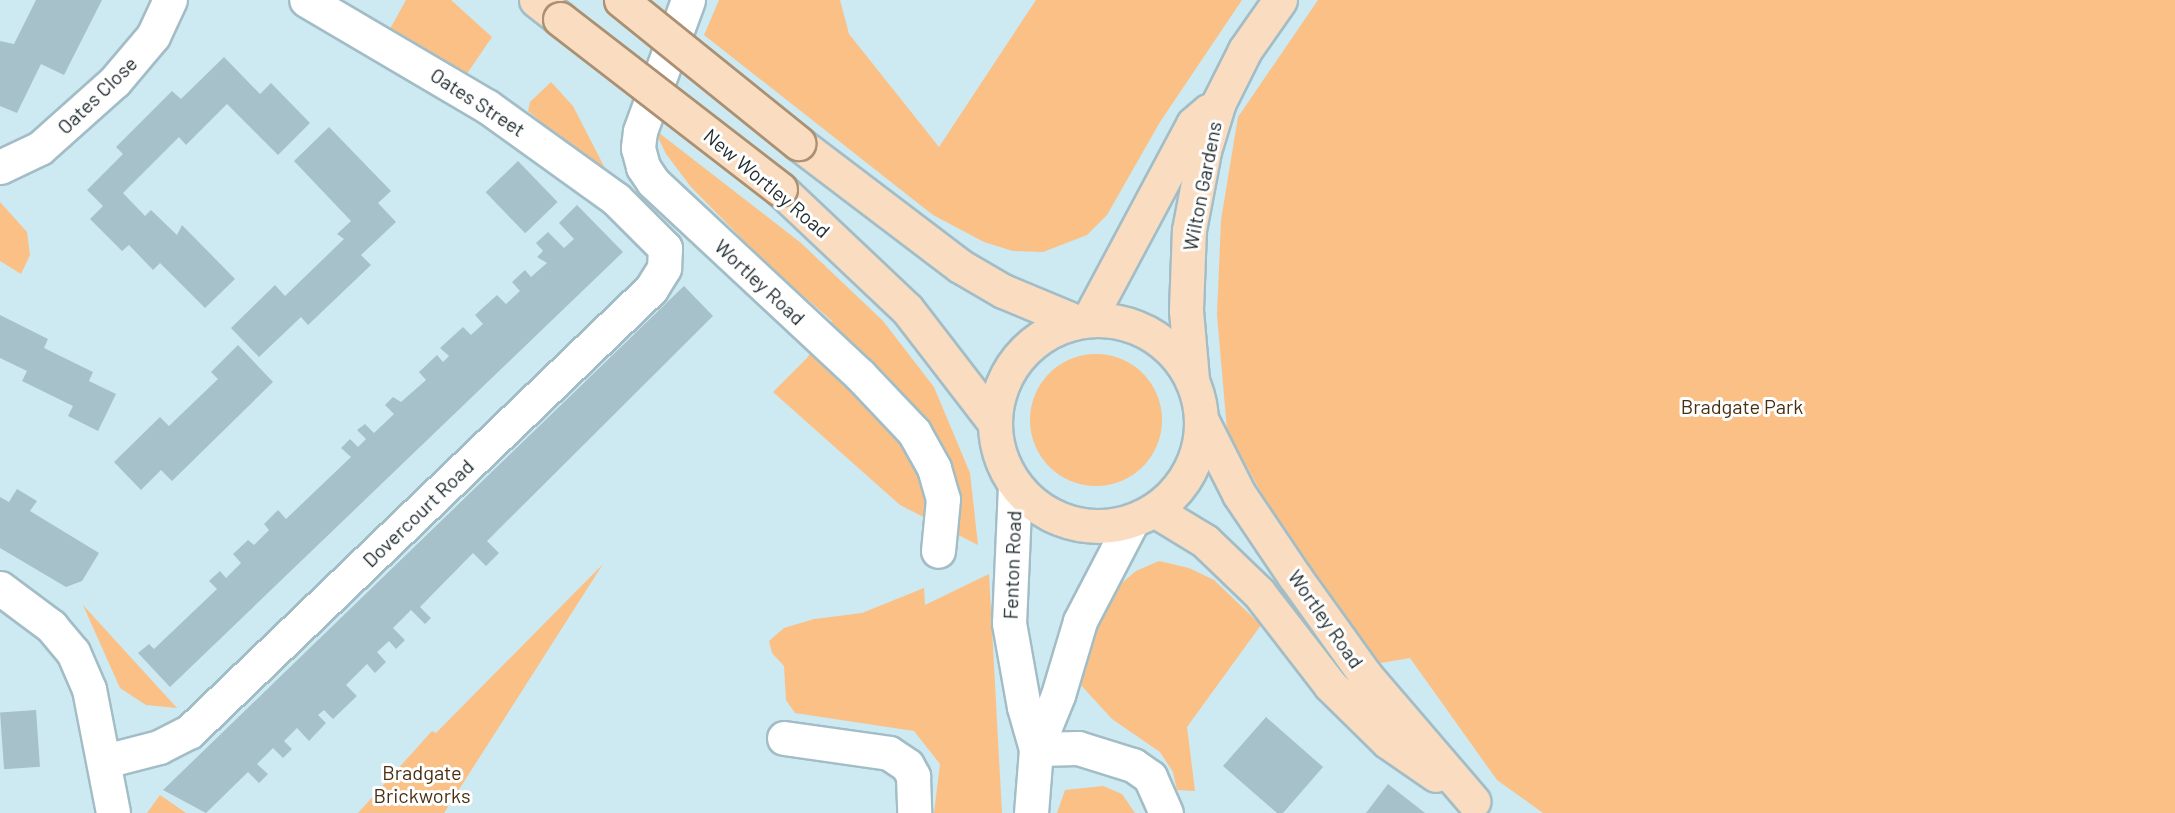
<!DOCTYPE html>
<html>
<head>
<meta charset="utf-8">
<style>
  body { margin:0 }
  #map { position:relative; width:2175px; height:813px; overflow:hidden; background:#cde9f2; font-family:Barlow,sans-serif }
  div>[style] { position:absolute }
  .green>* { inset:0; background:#fac086 }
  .round { border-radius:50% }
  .building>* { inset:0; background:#a7c1ca; transform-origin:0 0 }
  .roads { filter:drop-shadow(2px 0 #a3bdc6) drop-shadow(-2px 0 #a3bdc6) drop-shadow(0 2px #a3bdc6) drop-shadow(0 -2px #a3bdc6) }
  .minor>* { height:33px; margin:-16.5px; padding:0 16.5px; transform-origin:16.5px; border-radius:16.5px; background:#fff }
  .tertiary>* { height:33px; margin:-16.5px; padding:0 16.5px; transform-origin:16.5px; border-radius:16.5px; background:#fff }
  .primary>* { height:33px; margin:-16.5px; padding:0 16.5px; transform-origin:16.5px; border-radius:16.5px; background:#faddc0 }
  .primary>.ring { margin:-16.5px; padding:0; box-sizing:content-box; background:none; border:33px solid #faddc0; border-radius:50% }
  .bridges { filter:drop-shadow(2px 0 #ab9072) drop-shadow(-2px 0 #ab9072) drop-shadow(0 2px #ab9072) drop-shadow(0 -2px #ab9072) }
  .primary-bridge>* { height:33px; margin:-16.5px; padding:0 16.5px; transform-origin:16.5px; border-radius:16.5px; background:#faddc0 }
  span { translate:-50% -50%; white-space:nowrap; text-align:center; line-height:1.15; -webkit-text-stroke:6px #fff; paint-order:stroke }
  .street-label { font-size:20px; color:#212c2f }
  .park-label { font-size:20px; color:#4b2f11 }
</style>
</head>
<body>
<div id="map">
  <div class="green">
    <div style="clip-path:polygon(406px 0,451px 0,492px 37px,466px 75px,390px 29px)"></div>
    <div style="clip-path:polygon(719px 0,840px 0,849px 34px,939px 147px,1036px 0,1242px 0,1160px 122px,1107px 215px,1087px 235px,1043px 252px,1013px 251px,984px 242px,933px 215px,704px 35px)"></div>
    <div style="clip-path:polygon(1318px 0,2175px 0,2175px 813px,1543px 813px,1497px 780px,1410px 658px,1375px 664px,1265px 500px,1227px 430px,1217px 315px,1221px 220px,1238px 117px)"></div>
    <div style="clip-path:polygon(551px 82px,573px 106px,612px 182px,528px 111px,530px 102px)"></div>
    <div style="clip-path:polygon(654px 129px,801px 243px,883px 321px,934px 387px,970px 473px,978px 545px,900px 505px,773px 392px,807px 358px,832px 321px,769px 266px,691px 187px,666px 154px)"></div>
    <div style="clip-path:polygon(0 202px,27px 232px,30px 255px,21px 274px,0 261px)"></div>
    <div class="round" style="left:1030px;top:354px;width:132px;height:132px"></div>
    <div style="clip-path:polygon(1159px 561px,1189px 568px,1214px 580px,1261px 625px,1187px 727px,1195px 791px,1177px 790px,1173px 772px,1160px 752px,1112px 719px,1079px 683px,1103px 610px,1117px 587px,1136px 571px)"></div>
    <div style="clip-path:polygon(603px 564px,444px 813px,358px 813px,432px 731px,436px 733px)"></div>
    <div style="clip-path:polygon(989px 574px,1002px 813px,934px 813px,940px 764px,914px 731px,795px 713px,786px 700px,784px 666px,772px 653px,769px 641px,784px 628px,814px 619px,862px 613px,924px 588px,925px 605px)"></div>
    <div style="clip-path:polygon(83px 605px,177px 708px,146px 705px,120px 688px)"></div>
    <div style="clip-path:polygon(1103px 786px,1122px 794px,1135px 813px,1057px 813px,1065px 790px)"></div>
    <div style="clip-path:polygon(160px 795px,186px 813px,147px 813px)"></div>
  </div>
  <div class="building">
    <div style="clip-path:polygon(36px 0,102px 0,64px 75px,41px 64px,17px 113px,0 106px,0 41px,14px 44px)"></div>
    <div style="clip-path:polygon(224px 57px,260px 94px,271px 83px,310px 123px,278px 155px,227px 104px,186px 145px,179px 137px,123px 193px,145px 216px,151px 210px,177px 235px,182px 225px,235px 279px,205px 308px,160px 263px,153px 270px,129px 245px,122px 251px,90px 219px,103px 206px,87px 190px,123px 154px,116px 147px,172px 91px,181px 99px)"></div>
    <div style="clip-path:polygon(329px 127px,391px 191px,378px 203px,396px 222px,361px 255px,371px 265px,308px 325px,301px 317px,259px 357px,231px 328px,275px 285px,285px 296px,344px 239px,337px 234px,351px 221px,294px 161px)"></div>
    <div style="left:518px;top:161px;width:57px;height:45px;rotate:46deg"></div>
    <div style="clip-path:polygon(577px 205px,623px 252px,170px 687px,138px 653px,149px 644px,154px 649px,217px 589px,209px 581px,220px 571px,226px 578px,241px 563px,233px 554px,248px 540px,254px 545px,269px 530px,264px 524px,278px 510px,286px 519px,351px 457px,341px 448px,350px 439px,358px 447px,366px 439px,357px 430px,365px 424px,374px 433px,394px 414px,385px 405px,393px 397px,401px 402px,426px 380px,419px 372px,437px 355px,443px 362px,449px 356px,440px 348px,463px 327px,471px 335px,483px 324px,475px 315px,497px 295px,506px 304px,520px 291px,512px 282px,525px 270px,531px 277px,547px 263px,537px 257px,543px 251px,536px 243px,548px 232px,564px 248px,574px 239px,559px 223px)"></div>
    <div style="clip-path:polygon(684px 286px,713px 316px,487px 541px,499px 553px,486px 566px,473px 553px,420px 607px,431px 618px,425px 624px,411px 610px,393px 628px,405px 640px,396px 649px,389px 641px,377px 652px,386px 662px,375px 673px,367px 664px,346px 685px,357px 696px,333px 719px,324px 710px,318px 715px,326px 723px,309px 741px,297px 728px,284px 741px,292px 749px,283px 758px,273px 748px,257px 764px,268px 774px,259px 783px,248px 772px,206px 813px,163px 790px)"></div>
    <div style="clip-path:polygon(0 315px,48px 339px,44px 348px,93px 372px,89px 381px,116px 394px,98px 431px,68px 416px,73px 406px,22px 381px,27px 371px,0 358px)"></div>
    <div style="clip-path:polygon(238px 345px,273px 382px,172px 481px,161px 470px,141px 490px,114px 462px,160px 417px,169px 426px,218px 379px,211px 372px)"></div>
    <div style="clip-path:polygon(17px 489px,37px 501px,30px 511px,99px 553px,82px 581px,66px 587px,0 548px,0 497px,9px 502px)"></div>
    <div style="left:36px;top:710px;width:57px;height:36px;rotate:86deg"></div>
    <div style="clip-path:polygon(1266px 717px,1323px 767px,1283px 813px,1277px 813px,1223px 766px)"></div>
    <div style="clip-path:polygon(1388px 784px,1425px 813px,1366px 813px)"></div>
  </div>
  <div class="roads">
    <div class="minor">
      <div style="left:688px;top:0;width:140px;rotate:110.1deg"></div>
      <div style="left:640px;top:131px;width:17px;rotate:97deg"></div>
      <div style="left:638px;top:148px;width:20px;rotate:75deg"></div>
      <div style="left:643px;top:167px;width:18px;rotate:56deg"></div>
      <div style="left:653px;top:182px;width:283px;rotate:43deg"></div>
      <div style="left:860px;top:375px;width:79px;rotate:46.5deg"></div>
      <div style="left:914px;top:432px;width:41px;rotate:60.9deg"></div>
      <div style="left:934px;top:468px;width:32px;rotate:74deg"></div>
      <div style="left:943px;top:499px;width:52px;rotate:95.5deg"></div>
      <div style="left:0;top:167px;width:44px;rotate:-25.4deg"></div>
      <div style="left:40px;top:148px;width:101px;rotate:-41.8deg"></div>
      <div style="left:115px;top:81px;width:59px;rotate:-49.8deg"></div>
      <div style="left:153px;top:36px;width:40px;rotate:-65deg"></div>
      <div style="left:0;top:588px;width:64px;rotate:36.7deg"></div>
      <div style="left:51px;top:626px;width:34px;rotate:50deg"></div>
      <div style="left:73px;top:652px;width:40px;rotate:66.6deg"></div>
      <div style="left:89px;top:689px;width:126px;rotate:79deg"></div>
      <div style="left:784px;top:738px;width:106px;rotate:8.1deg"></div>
      <div style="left:889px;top:753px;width:22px;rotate:34deg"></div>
      <div style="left:907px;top:765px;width:13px;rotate:61deg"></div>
      <div style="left:913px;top:776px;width:37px;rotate:88deg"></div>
      <div style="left:1036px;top:749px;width:42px;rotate:-1.4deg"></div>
      <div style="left:1078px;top:748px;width:58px;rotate:17.2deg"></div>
      <div style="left:1133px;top:765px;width:21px;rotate:35deg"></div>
      <div style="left:1150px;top:777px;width:39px;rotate:66deg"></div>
      <div style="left:105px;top:761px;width:56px;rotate:-14.5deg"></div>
      <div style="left:159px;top:747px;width:34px;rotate:-27deg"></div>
      <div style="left:189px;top:732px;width:640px;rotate:-43.8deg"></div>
      <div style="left:651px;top:289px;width:25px;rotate:-58deg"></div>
      <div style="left:664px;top:268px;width:20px;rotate:-87deg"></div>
      <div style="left:665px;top:248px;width:69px;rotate:-135deg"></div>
      <div style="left:616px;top:199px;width:158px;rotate:-144.3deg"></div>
      <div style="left:488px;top:107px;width:211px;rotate:-149.5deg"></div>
    </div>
    <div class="tertiary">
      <div style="left:1015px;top:486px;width:137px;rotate:92.5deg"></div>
      <div style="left:1009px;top:623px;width:85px;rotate:79.9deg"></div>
      <div style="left:1024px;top:707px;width:44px;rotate:74.1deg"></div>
      <div style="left:1031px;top:813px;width:64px;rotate:-85.5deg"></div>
      <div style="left:1036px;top:749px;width:58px;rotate:-67.8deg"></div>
      <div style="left:1058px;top:695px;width:77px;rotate:-73.4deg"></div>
      <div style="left:1080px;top:621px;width:113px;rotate:-62.5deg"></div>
    </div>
    <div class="primary">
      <div style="left:536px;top:0;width:31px;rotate:38deg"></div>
      <div style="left:798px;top:143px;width:203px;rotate:37.2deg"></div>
      <div style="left:960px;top:266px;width:50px;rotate:30.2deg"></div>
      <div style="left:1003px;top:291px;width:78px;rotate:22.6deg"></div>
      <div style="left:780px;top:189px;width:175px;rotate:43.4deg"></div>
      <div style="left:907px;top:309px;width:143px;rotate:52.4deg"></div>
      <div style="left:1089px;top:319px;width:221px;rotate:-61.9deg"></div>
      <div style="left:1193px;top:124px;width:20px;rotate:-41deg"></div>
      <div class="ring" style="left:995px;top:320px;width:173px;height:173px"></div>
      <div style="left:1192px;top:379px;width:69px;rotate:-95deg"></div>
      <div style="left:1186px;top:310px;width:80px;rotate:-87.9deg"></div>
      <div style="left:1189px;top:230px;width:80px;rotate:-79.2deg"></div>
      <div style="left:1204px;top:151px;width:51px;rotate:-73deg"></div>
      <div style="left:1219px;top:102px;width:58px;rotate:-63.4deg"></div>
      <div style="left:1245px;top:50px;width:61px;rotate:-55deg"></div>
      <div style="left:1202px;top:421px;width:82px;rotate:63.1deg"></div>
      <div style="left:1239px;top:494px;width:100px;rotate:56deg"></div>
      <div style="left:1295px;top:577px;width:122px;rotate:54.4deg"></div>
      <div style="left:1366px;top:676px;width:165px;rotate:49.4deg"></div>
      <div style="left:1154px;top:510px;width:60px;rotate:31.3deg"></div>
      <div style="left:1205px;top:541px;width:75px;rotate:43.9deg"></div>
      <div style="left:1259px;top:593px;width:116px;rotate:52.3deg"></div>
      <div style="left:1330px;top:685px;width:81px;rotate:44.5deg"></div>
      <div style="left:1388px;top:742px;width:58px;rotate:34.5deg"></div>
    </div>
  </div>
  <div class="bridges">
    <div class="primary-bridge">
      <div style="left:621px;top:0;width:228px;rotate:38.9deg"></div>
      <div style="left:560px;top:19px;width:278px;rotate:37.7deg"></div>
    </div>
  </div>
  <div class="street-label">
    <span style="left:97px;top:95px;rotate:-44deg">Oates Close</span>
    <span style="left:478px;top:102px;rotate:33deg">Oates Street</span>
    <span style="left:767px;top:183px;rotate:40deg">New Wortley Road</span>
    <span style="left:1202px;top:186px;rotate:-79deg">Wilton Gardens</span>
    <span style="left:760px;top:282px;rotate:43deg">Wortley Road</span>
    <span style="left:418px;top:513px;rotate:-44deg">Dovercourt Road</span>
    <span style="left:1012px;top:565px;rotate:-88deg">Fenton Road</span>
    <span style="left:1326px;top:619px;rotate:55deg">Wortley Road</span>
  </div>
  <div class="park-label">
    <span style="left:1742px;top:406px">Bradgate Park</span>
    <span style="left:422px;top:784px">Bradgate<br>Brickworks</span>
  </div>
</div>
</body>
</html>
